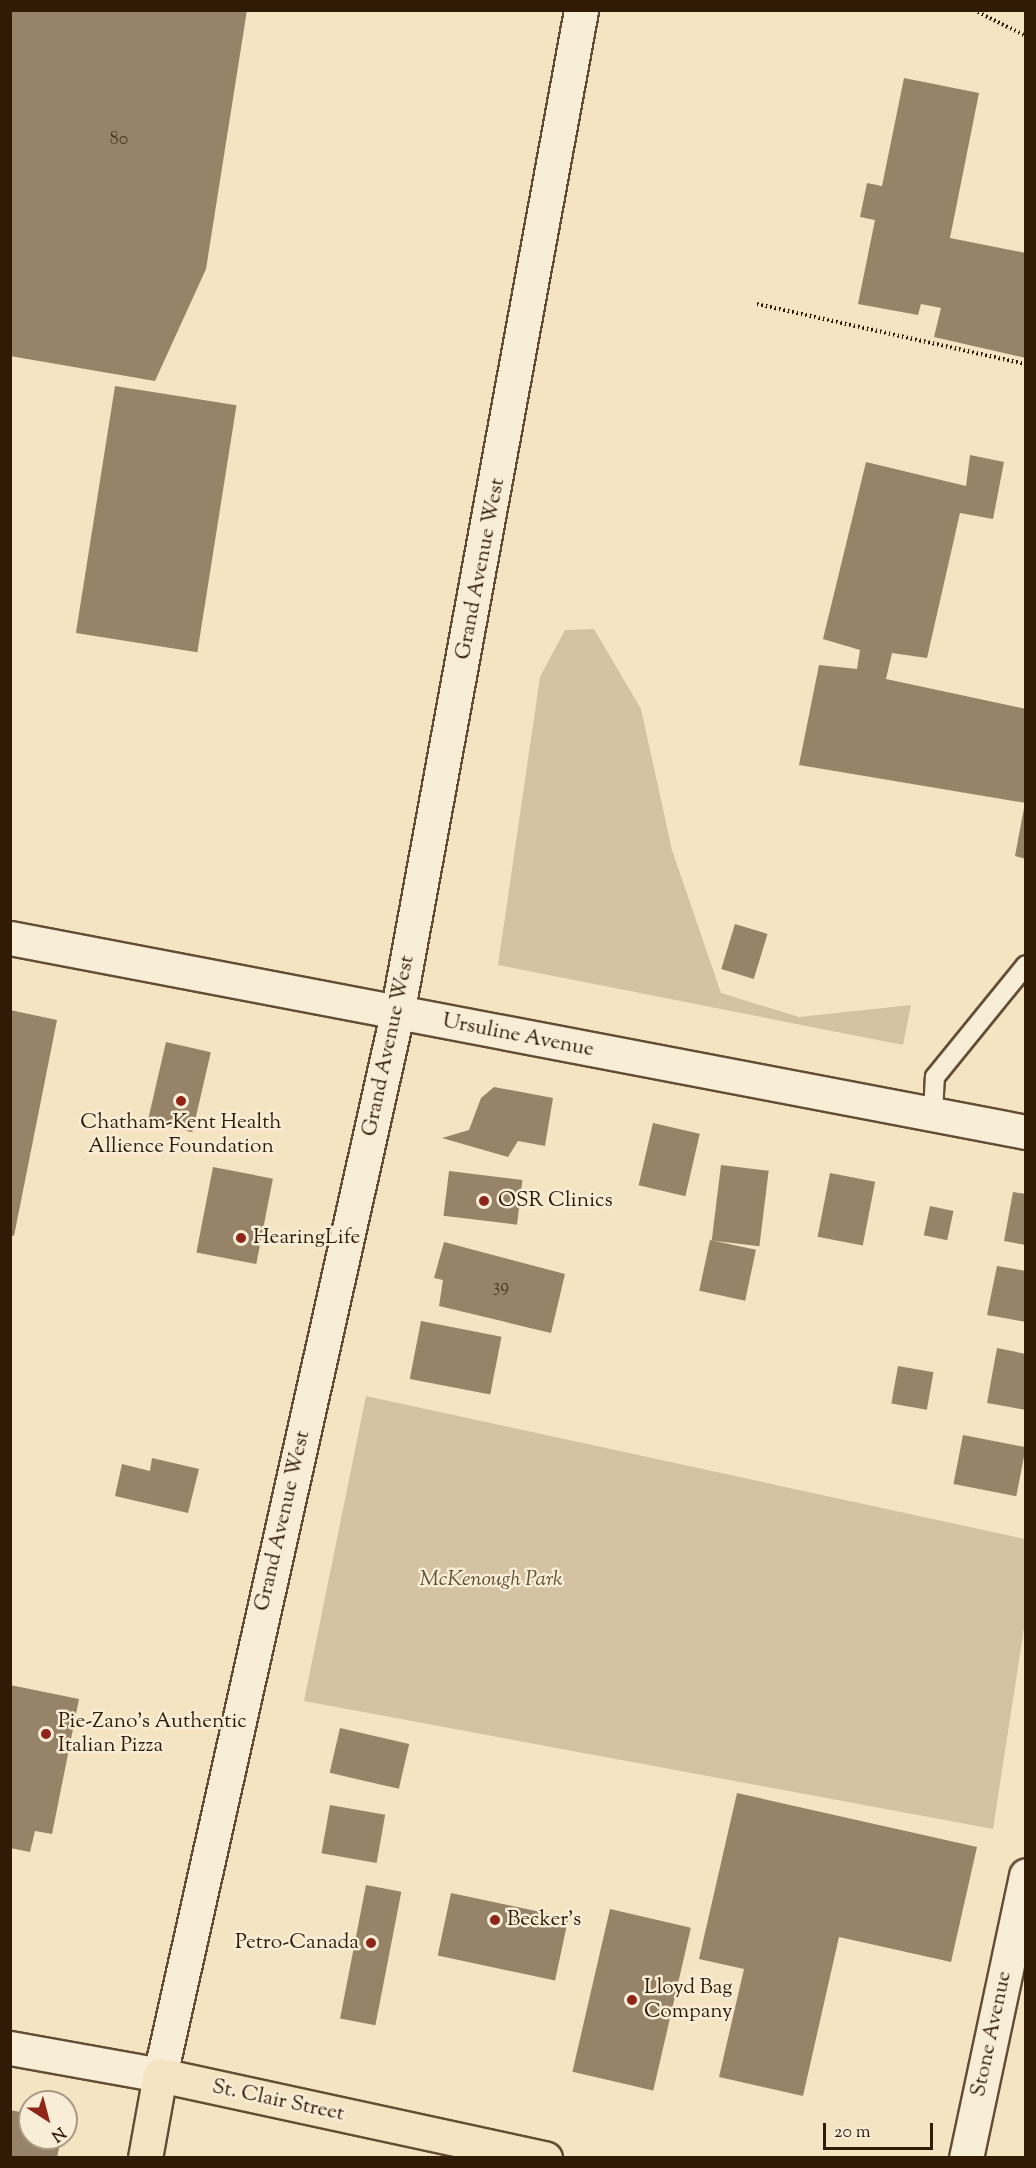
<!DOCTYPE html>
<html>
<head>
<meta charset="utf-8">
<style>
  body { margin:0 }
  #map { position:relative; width:1036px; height:2168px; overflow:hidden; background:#f5e4c2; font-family:"Sorts Mill Goudy",serif }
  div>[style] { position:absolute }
  .green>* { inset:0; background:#d4c2a2 }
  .building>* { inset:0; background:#978468; transform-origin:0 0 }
  .path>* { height:4px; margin-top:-2px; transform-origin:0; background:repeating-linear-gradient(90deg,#321b06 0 1.5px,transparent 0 4.5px) }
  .roads { filter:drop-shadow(2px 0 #634d35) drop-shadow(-2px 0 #634d35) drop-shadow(0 2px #634d35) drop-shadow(0 -2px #634d35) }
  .service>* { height:18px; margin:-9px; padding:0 9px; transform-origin:9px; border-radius:9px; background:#f8edd7 }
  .minor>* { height:33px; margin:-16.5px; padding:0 16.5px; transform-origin:16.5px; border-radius:16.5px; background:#f8edd7 }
  .tertiary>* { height:33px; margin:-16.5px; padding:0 16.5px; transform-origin:16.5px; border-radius:16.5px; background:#f8edd7 }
  .secondary>* { height:33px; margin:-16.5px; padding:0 16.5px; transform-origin:16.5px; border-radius:16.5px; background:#f8edd7 }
  .primary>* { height:33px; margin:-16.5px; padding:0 16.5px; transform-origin:16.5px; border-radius:16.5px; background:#f5e4c2 }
  .dots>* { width:16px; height:16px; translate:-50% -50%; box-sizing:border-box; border:3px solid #f8edd7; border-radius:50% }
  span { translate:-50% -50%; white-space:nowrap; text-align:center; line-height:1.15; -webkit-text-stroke:5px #f8edd7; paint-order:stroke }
  .number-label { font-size:18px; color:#4b351e }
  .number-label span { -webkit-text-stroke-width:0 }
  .street-label { font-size:21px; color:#321b06 }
  .poi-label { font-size:21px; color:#321b06 }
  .left { translate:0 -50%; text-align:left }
  .right { translate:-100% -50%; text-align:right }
  .park-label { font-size:21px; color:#634d35; font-style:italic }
  .frame { position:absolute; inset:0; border:12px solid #321b06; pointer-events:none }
  .north { position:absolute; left:18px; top:2090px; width:60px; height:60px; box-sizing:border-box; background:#f8edd7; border:2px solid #a99983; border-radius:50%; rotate:144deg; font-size:16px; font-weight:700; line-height:24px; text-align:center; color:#321b06 }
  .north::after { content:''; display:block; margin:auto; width:21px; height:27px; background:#8f2418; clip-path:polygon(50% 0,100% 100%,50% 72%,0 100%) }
  .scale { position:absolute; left:823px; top:2123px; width:110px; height:27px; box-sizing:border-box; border:3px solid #321b06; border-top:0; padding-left:8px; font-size:18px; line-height:21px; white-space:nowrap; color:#321b06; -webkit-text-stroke:4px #f8edd7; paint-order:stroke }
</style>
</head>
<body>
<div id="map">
  <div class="green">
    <div style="clip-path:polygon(594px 629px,641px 709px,672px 850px,721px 993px,799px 1017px,911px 1005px,903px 1045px,498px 965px,540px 677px,565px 630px)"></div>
    <div style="clip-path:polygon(366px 1396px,1025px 1539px,1025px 1622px,993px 1829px,304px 1701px)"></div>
  </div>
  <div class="building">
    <div style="clip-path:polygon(10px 10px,247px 10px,206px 269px,155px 381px,10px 356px)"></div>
    <div style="clip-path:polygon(904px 78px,979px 93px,950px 238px,1026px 253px,1026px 358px,934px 337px,941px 308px,921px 304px,918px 315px,858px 304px,875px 220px,860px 217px,867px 183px,882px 186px)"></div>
    <div style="left:115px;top:386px;width:123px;height:250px;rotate:9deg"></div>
    <div style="clip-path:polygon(970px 455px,1004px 462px,993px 519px,960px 513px,927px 658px,892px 653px,886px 679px,1026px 709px,1026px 803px,799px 765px,819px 665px,857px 669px,860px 650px,823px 639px,866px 462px,966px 486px)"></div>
    <div style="clip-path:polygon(1024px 808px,1026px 808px,1026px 859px,1015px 856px)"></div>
    <div style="left:735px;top:924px;width:34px;height:47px;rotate:17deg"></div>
    <div style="clip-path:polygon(10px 1010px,57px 1020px,14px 1236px,10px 1235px)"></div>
    <div style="left:166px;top:1042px;width:46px;height:82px;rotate:13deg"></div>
    <div style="clip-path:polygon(494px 1087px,553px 1098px,545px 1146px,518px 1141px,508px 1157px,442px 1138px,469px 1130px,481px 1098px)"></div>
    <div style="left:653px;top:1123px;width:48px;height:64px;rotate:13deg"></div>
    <div style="left:721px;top:1165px;width:48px;height:76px;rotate:7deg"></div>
    <div style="left:213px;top:1167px;width:61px;height:87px;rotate:11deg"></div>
    <div style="left:449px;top:1171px;width:74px;height:45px;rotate:7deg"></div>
    <div style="left:830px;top:1173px;width:46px;height:65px;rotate:11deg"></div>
    <div style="clip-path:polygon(1013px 1192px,1026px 1194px,1026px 1245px,1004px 1241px)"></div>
    <div style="left:930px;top:1206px;width:24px;height:30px;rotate:12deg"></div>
    <div style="left:710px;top:1240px;width:47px;height:52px;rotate:12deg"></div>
    <div style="clip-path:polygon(444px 1242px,565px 1274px,551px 1333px,439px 1306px,443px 1280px,434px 1278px)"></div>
    <div style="clip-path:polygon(997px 1266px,1026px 1271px,1026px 1322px,987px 1315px)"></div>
    <div style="left:421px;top:1321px;width:82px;height:59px;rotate:11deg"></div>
    <div style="clip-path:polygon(997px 1348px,1026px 1354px,1026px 1410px,987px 1403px)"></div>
    <div style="left:898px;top:1366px;width:36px;height:38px;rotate:10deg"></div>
    <div style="left:963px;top:1435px;width:64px;height:50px;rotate:11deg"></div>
    <div style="clip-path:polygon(152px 1458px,199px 1469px,188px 1513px,115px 1496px,122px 1464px,150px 1471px)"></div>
    <div style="clip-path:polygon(10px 1685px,79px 1699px,52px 1834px,35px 1831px,30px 1852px,10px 1848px)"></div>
    <div style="left:340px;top:1728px;width:71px;height:46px;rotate:13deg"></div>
    <div style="clip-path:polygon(737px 1793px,977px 1847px,951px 1962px,839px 1937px,803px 2096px,719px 2077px,744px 1969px,699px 1959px)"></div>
    <div style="left:330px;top:1805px;width:56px;height:49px;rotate:10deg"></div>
    <div style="left:366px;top:1885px;width:36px;height:136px;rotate:11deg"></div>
    <div style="left:451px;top:1893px;width:120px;height:64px;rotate:12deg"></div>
    <div style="left:610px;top:1909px;width:83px;height:167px;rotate:13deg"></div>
    <div style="clip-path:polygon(10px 2110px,30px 2114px,30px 2138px,61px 2138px,57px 2158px,10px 2158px)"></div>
  </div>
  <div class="path">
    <div style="left:974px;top:10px;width:58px;rotate:26.6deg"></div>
    <div style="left:757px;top:304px;width:276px;rotate:12.6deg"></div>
  </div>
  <div class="roads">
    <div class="service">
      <div style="left:933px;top:1113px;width:36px;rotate:-87deg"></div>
      <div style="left:935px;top:1077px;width:144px;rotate:-50.9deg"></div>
    </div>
    <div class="minor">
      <div style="left:10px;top:938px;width:1034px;rotate:10.81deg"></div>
      <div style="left:966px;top:2158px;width:289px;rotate:-78deg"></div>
    </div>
    <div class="tertiary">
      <div style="left:10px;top:2048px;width:152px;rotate:10.2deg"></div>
    </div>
    <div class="secondary">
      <div style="left:160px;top:2075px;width:1087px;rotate:-77.41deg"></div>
      <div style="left:397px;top:1014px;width:1021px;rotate:-79.61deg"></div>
    </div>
    <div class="primary">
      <div style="left:145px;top:2158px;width:84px;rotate:-79.8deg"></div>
      <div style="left:160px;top:2075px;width:394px;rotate:12.2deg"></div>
    </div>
  </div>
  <div class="dots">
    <div style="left:181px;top:1101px;background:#8f2418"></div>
    <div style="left:484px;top:1201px;background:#8f2418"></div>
    <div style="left:241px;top:1238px;background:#8f2418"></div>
    <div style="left:46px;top:1734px;background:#8f2418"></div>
    <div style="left:495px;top:1920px;background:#8f2418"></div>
    <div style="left:371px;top:1943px;background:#8f2418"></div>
    <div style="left:632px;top:2000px;background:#8f2418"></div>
  </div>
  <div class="number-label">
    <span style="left:119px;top:140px">80</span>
    <span style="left:501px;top:1287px">39</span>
  </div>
  <div class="street-label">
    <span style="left:481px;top:569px;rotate:-79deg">Grand Avenue West</span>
    <span style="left:518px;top:1036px;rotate:11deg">Ursuline Avenue</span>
    <span style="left:389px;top:1046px;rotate:-78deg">Grand Avenue West</span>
    <span style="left:283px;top:1521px;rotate:-77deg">Grand Avenue West</span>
    <span style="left:992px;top:2034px;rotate:-78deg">Stone Avenue</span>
    <span style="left:278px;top:2101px;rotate:12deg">St. Clair Street</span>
  </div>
  <div class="poi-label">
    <span style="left:181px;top:1135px">Chatham-Kent Health<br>Allience Foundation</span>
    <span class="left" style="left:498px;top:1201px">OSR Clinics</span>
    <span class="left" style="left:253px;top:1238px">HearingLife</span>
    <span class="left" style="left:58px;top:1734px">Pie-Zano's Authentic<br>Italian Pizza</span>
    <span class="left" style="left:507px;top:1920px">Becker's</span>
    <span class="right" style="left:359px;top:1943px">Petro-Canada</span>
    <span class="left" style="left:644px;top:2000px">Lloyd Bag<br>Company</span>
  </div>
  <div class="park-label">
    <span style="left:491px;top:1580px">McKenough Park</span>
  </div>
  <div class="frame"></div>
  <div class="north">N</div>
  <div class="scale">20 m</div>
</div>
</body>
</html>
